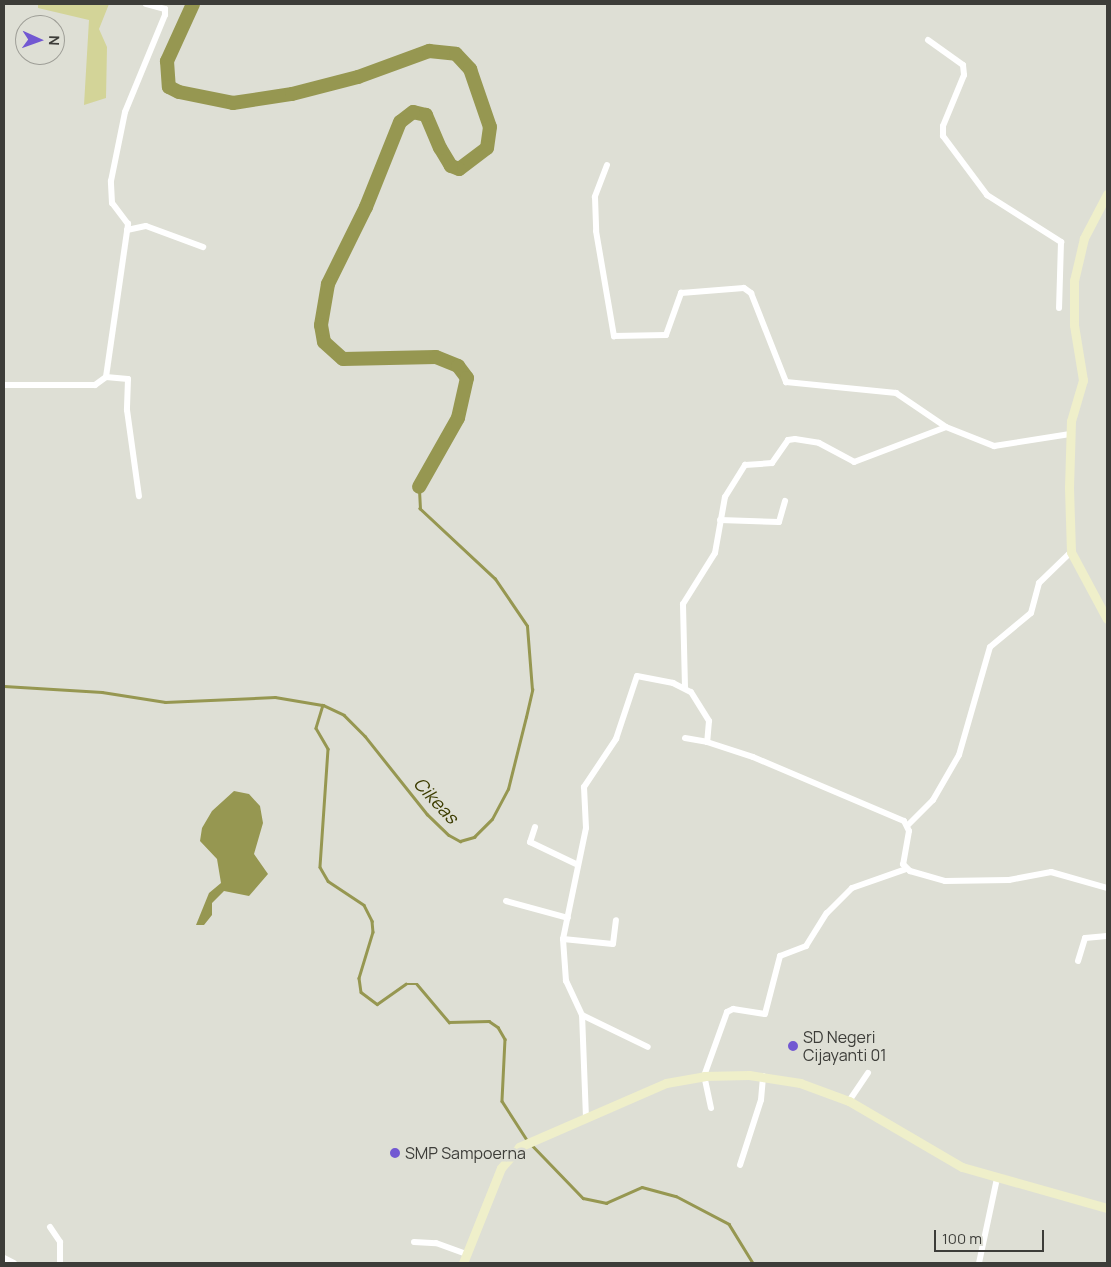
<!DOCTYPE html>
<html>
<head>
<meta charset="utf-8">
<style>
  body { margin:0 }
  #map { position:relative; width:1111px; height:1267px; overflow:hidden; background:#dedfd5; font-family:Manrope,sans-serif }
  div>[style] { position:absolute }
  .green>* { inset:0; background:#d3d498 }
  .water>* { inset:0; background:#969751 }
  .stream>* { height:2.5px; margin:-1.25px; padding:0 1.25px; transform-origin:1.25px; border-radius:1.25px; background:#969751 }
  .river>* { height:14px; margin:-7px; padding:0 7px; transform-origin:7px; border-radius:7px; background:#969751 }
  .minor>* { height:6px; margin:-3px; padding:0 3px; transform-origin:3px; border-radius:3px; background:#fff }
  .secondary>* { height:9px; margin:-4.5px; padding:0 4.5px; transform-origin:4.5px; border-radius:4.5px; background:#efefca }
  .dots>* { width:14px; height:14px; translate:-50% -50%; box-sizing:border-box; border:2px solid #dedfd5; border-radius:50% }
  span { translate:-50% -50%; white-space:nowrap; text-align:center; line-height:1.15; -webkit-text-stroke:5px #dedfd5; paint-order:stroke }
  .poi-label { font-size:16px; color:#3d3d39 }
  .left { translate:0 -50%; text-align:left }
  .water-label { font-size:18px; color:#3c3c01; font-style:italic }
  .frame { position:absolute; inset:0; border:5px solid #3d3d39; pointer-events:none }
  .north { position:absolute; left:15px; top:15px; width:50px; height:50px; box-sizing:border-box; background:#dedfd5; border:1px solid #9e9e97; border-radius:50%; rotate:92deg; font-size:14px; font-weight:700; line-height:20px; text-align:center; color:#3d3d39 }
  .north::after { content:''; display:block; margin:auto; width:18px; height:22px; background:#7258d2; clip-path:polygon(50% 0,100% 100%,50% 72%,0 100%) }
  .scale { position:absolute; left:934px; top:1230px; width:110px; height:22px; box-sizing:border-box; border:2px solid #3d3d39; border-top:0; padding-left:6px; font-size:15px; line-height:18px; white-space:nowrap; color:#3d3d39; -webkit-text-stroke:4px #dedfd5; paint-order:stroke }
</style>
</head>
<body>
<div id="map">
  <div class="green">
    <div style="clip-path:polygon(38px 4px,109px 4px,99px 29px,107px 47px,106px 98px,84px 105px,89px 20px,38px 8px)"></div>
  </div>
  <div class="water">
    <div style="clip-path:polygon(234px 791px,249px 794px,260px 806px,263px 823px,254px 854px,268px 874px,249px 896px,224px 891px,212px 903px,212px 915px,204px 925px,196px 925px,209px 893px,221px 883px,217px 859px,200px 841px,202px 828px,212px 811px)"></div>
  </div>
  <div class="stream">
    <div style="left:4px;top:686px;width:98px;rotate:3.5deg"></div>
    <div style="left:102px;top:692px;width:64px;rotate:9deg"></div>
    <div style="left:165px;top:702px;width:110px;rotate:-2.6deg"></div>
    <div style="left:275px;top:697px;width:49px;rotate:9.5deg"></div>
    <div style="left:323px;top:705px;width:23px;rotate:25deg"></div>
    <div style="left:344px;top:715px;width:30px;rotate:45deg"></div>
    <div style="left:365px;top:736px;width:100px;rotate:51.5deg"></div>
    <div style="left:427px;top:814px;width:30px;rotate:44deg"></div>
    <div style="left:449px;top:835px;width:13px;rotate:29deg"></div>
    <div style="left:460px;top:841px;width:15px;rotate:-16deg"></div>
    <div style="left:474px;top:837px;width:25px;rotate:-45deg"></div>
    <div style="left:492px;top:819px;width:34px;rotate:-62deg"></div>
    <div style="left:508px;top:789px;width:74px;rotate:-76deg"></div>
    <div style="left:526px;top:717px;width:28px;rotate:-77deg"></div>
    <div style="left:532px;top:690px;width:64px;rotate:-94.5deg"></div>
    <div style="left:527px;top:626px;width:57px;rotate:-124.2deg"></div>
    <div style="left:495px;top:579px;width:103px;rotate:-137deg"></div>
    <div style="left:420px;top:509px;width:22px;rotate:-93deg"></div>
    <div style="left:323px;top:705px;width:24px;rotate:107deg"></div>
    <div style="left:316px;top:728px;width:24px;rotate:60deg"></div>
    <div style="left:328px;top:749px;width:118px;rotate:93.9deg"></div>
    <div style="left:320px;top:867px;width:16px;rotate:60deg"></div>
    <div style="left:328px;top:881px;width:43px;rotate:33.7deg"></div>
    <div style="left:364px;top:905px;width:18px;rotate:63deg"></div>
    <div style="left:372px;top:921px;width:11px;rotate:85deg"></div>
    <div style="left:373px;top:932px;width:48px;rotate:106.9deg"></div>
    <div style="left:359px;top:978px;width:14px;rotate:82deg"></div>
    <div style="left:361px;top:992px;width:20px;rotate:37deg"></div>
    <div style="left:377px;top:1004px;width:35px;rotate:-35deg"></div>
    <div style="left:406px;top:984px;width:11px"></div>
    <div style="left:417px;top:984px;width:50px;rotate:49.9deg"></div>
    <div style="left:449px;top:1022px;width:40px;rotate:-1.4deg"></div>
    <div style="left:489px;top:1021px;width:11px;rotate:34deg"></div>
    <div style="left:498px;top:1027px;width:14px;rotate:60deg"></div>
    <div style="left:505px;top:1039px;width:62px;rotate:92.8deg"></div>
    <div style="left:502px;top:1101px;width:46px;rotate:57.3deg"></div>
    <div style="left:531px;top:1144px;width:75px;rotate:46.1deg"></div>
    <div style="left:583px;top:1198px;width:24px;rotate:12deg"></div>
    <div style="left:606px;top:1203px;width:39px;rotate:-24deg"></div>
    <div style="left:642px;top:1187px;width:35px;rotate:15deg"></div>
    <div style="left:676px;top:1196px;width:60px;rotate:27.8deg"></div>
    <div style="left:729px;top:1224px;width:46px;rotate:58.4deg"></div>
  </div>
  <div class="river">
    <div style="left:193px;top:4px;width:63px;rotate:114.5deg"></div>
    <div style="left:167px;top:61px;width:26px;rotate:86deg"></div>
    <div style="left:169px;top:87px;width:11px;rotate:27deg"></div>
    <div style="left:179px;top:92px;width:55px;rotate:11.5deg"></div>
    <div style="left:233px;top:103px;width:60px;rotate:-8.7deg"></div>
    <div style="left:292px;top:94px;width:68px;rotate:-14.4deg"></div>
    <div style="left:358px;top:77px;width:76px;rotate:-20.1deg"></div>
    <div style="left:429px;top:51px;width:27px;rotate:6deg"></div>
    <div style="left:456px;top:54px;width:21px;rotate:47deg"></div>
    <div style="left:470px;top:69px;width:61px;rotate:71deg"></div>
    <div style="left:490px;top:127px;width:21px;rotate:98deg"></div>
    <div style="left:487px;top:148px;width:35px;rotate:143deg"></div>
    <div style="left:459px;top:169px;width:9px;rotate:-159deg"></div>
    <div style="left:451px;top:166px;width:21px;rotate:-121deg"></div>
    <div style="left:440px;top:148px;width:36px;rotate:-113deg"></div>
    <div style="left:426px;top:115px;width:13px;rotate:-167deg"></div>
    <div style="left:413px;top:112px;width:16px;rotate:142deg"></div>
    <div style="left:400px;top:122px;width:92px;rotate:111.8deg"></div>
    <div style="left:366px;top:207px;width:86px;rotate:116.3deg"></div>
    <div style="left:328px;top:284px;width:42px;rotate:99.7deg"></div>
    <div style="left:321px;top:325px;width:17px;rotate:80deg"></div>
    <div style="left:324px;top:342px;width:25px;rotate:42deg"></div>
    <div style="left:343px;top:359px;width:93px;rotate:-1.2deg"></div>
    <div style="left:436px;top:357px;width:24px;rotate:22deg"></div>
    <div style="left:458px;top:366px;width:15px;rotate:53deg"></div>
    <div style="left:467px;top:378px;width:41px;rotate:102.7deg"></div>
    <div style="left:458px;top:418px;width:79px;rotate:119.5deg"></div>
  </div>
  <div class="minor">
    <div style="left:928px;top:40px;width:43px;rotate:35.5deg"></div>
    <div style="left:963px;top:65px;width:10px;rotate:84deg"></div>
    <div style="left:964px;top:75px;width:55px;rotate:112.4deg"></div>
    <div style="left:943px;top:126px;width:10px;rotate:90deg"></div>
    <div style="left:943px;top:136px;width:74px;rotate:53.3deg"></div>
    <div style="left:987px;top:195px;width:88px;rotate:32.4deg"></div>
    <div style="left:1061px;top:242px;width:66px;rotate:91.7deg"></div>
    <div style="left:607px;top:165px;width:34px;rotate:111deg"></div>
    <div style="left:595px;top:197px;width:34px;rotate:88deg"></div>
    <div style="left:596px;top:231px;width:107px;rotate:80.3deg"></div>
    <div style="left:614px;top:336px;width:52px;rotate:-1.1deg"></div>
    <div style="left:666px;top:335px;width:45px;rotate:-70.3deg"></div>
    <div style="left:681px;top:293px;width:63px;rotate:-4.5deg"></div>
    <div style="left:744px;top:288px;width:9px;rotate:36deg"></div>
    <div style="left:751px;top:293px;width:96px;rotate:68.5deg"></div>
    <div style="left:786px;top:382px;width:111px;rotate:5.7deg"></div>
    <div style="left:896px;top:393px;width:60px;rotate:34.2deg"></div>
    <div style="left:127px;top:230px;width:19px;rotate:-12deg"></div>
    <div style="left:146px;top:226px;width:61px;rotate:20.2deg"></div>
    <div style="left:106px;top:377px;width:22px;rotate:5deg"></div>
    <div style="left:128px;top:379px;width:31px;rotate:92deg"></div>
    <div style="left:127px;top:410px;width:87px;rotate:82.1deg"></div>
    <div style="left:4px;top:385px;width:91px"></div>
    <div style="left:95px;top:385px;width:14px;rotate:-36deg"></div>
    <div style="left:106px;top:377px;width:155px;rotate:-81.8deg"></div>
    <div style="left:128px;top:224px;width:26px;rotate:-127deg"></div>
    <div style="left:112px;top:203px;width:22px;rotate:-93deg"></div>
    <div style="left:111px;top:181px;width:70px;rotate:-78.5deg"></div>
    <div style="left:125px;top:112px;width:105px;rotate:-67.6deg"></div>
    <div style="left:165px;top:15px;width:6px;rotate:-90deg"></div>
    <div style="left:165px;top:9px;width:20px;rotate:-165deg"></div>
    <div style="left:720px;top:520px;width:59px;rotate:1.9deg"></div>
    <div style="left:779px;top:522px;width:22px;rotate:-74deg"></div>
    <div style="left:685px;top:687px;width:83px;rotate:-91.4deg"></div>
    <div style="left:683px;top:604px;width:60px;rotate:-57.9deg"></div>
    <div style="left:715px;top:553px;width:57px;rotate:-79.9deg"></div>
    <div style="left:725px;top:497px;width:38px;rotate:-58deg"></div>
    <div style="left:745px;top:465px;width:27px;rotate:-4deg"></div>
    <div style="left:772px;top:463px;width:28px;rotate:-55deg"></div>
    <div style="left:788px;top:440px;width:7px;rotate:-8deg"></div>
    <div style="left:795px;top:439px;width:24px;rotate:9deg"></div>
    <div style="left:819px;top:443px;width:40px;rotate:28deg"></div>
    <div style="left:854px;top:462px;width:98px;rotate:-20.8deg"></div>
    <div style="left:946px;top:427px;width:52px;rotate:21.6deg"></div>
    <div style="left:994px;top:446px;width:77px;rotate:-9deg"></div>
    <div style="left:685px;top:738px;width:22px;rotate:10deg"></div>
    <div style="left:908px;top:825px;width:35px;rotate:-45deg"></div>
    <div style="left:933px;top:800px;width:52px;rotate:-60deg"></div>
    <div style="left:959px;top:755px;width:112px;rotate:-74deg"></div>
    <div style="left:990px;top:647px;width:53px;rotate:-39.7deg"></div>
    <div style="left:1031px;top:613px;width:31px;rotate:-75deg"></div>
    <div style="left:1039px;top:583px;width:45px;rotate:-44.1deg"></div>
    <div style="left:535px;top:827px;width:16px;rotate:108deg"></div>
    <div style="left:530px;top:842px;width:51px;rotate:25.6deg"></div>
    <div style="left:506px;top:901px;width:64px;rotate:15.3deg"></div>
    <div style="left:563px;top:939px;width:50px;rotate:5.7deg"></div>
    <div style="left:613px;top:944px;width:24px;rotate:-83deg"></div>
    <div style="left:1078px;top:961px;width:24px;rotate:-73deg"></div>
    <div style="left:1085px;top:938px;width:22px;rotate:-5deg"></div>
    <div style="left:582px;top:1015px;width:73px;rotate:25.9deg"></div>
    <div style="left:849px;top:1101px;width:34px;rotate:-56deg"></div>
    <div style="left:711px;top:1108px;width:33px;rotate:-102deg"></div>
    <div style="left:704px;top:1076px;width:68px;rotate:-70.2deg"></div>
    <div style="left:727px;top:1012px;width:7px;rotate:-27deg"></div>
    <div style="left:733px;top:1009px;width:32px;rotate:9deg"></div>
    <div style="left:765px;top:1014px;width:60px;rotate:-75.5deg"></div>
    <div style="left:780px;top:956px;width:28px;rotate:-21deg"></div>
    <div style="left:806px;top:946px;width:39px;rotate:-58deg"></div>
    <div style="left:827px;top:913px;width:35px;rotate:-45deg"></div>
    <div style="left:852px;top:888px;width:57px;rotate:-19.4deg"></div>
    <div style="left:586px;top:1118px;width:103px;rotate:-92.2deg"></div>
    <div style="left:582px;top:1015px;width:38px;rotate:-115deg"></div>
    <div style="left:566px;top:981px;width:42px;rotate:-94.1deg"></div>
    <div style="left:563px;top:939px;width:113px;rotate:-78.3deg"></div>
    <div style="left:586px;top:828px;width:41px;rotate:-92.8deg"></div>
    <div style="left:584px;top:787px;width:58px;rotate:-56.3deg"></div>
    <div style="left:616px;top:739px;width:66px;rotate:-71.6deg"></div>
    <div style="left:637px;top:676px;width:37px;rotate:11deg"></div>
    <div style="left:673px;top:683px;width:20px;rotate:27deg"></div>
    <div style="left:691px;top:692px;width:34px;rotate:58deg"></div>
    <div style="left:709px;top:721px;width:21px;rotate:95deg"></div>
    <div style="left:707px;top:742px;width:48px;rotate:18.1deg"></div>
    <div style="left:753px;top:757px;width:164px;rotate:23deg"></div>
    <div style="left:904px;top:821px;width:11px;rotate:63deg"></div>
    <div style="left:909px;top:831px;width:34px;rotate:100deg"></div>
    <div style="left:903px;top:864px;width:10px;rotate:45deg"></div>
    <div style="left:910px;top:871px;width:36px;rotate:16deg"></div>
    <div style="left:945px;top:881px;width:64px;rotate:-0.9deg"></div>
    <div style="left:1009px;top:880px;width:43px;rotate:-10.8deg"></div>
    <div style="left:1051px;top:872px;width:58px;rotate:15.9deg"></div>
    <div style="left:740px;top:1165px;width:68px;rotate:-72.1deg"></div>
    <div style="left:761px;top:1100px;width:24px;rotate:-85deg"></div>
    <div style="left:50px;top:1227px;width:18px;rotate:56deg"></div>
    <div style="left:60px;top:1242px;width:21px;rotate:90deg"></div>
    <div style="left:414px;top:1242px;width:22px;rotate:3deg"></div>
    <div style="left:436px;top:1243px;width:33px;rotate:20deg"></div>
    <div style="left:4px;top:1258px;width:11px;rotate:27deg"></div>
    <div style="left:979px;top:1263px;width:87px;rotate:-78deg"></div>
  </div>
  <div class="secondary">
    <div style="left:1107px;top:194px;width:50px;rotate:117.6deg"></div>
    <div style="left:1084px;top:238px;width:44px;rotate:103.1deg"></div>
    <div style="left:1074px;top:281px;width:44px;rotate:90deg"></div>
    <div style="left:1074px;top:325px;width:56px;rotate:80.7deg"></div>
    <div style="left:1083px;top:380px;width:43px;rotate:106.3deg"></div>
    <div style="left:1071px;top:421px;width:67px;rotate:91.7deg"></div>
    <div style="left:1069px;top:488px;width:64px;rotate:88.2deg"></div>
    <div style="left:1071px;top:552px;width:76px;rotate:61.8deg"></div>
    <div style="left:463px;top:1263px;width:102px;rotate:-68.2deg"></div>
    <div style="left:501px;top:1168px;width:28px;rotate:-49deg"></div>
    <div style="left:519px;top:1147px;width:160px;rotate:-23.5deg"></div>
    <div style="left:666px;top:1083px;width:39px;rotate:-10deg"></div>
    <div style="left:704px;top:1076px;width:45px;rotate:-1.3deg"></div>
    <div style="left:749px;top:1075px;width:52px;rotate:8.9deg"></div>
    <div style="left:800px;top:1083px;width:52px;rotate:20.2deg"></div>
    <div style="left:849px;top:1101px;width:131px;rotate:30.3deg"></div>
    <div style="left:962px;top:1167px;width:151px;rotate:15.8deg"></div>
  </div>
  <div class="dots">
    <div style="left:793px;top:1046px;background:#7258d2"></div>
    <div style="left:395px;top:1153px;background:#7258d2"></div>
  </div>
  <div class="poi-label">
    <span class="left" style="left:803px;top:1046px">SD Negeri<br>Cijayanti 01</span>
    <span class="left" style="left:405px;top:1153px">SMP Sampoerna</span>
  </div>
  <div class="water-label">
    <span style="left:436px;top:800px;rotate:47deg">Cikeas</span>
  </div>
  <div class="frame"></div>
  <div class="north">N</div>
  <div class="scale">100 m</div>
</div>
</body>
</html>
